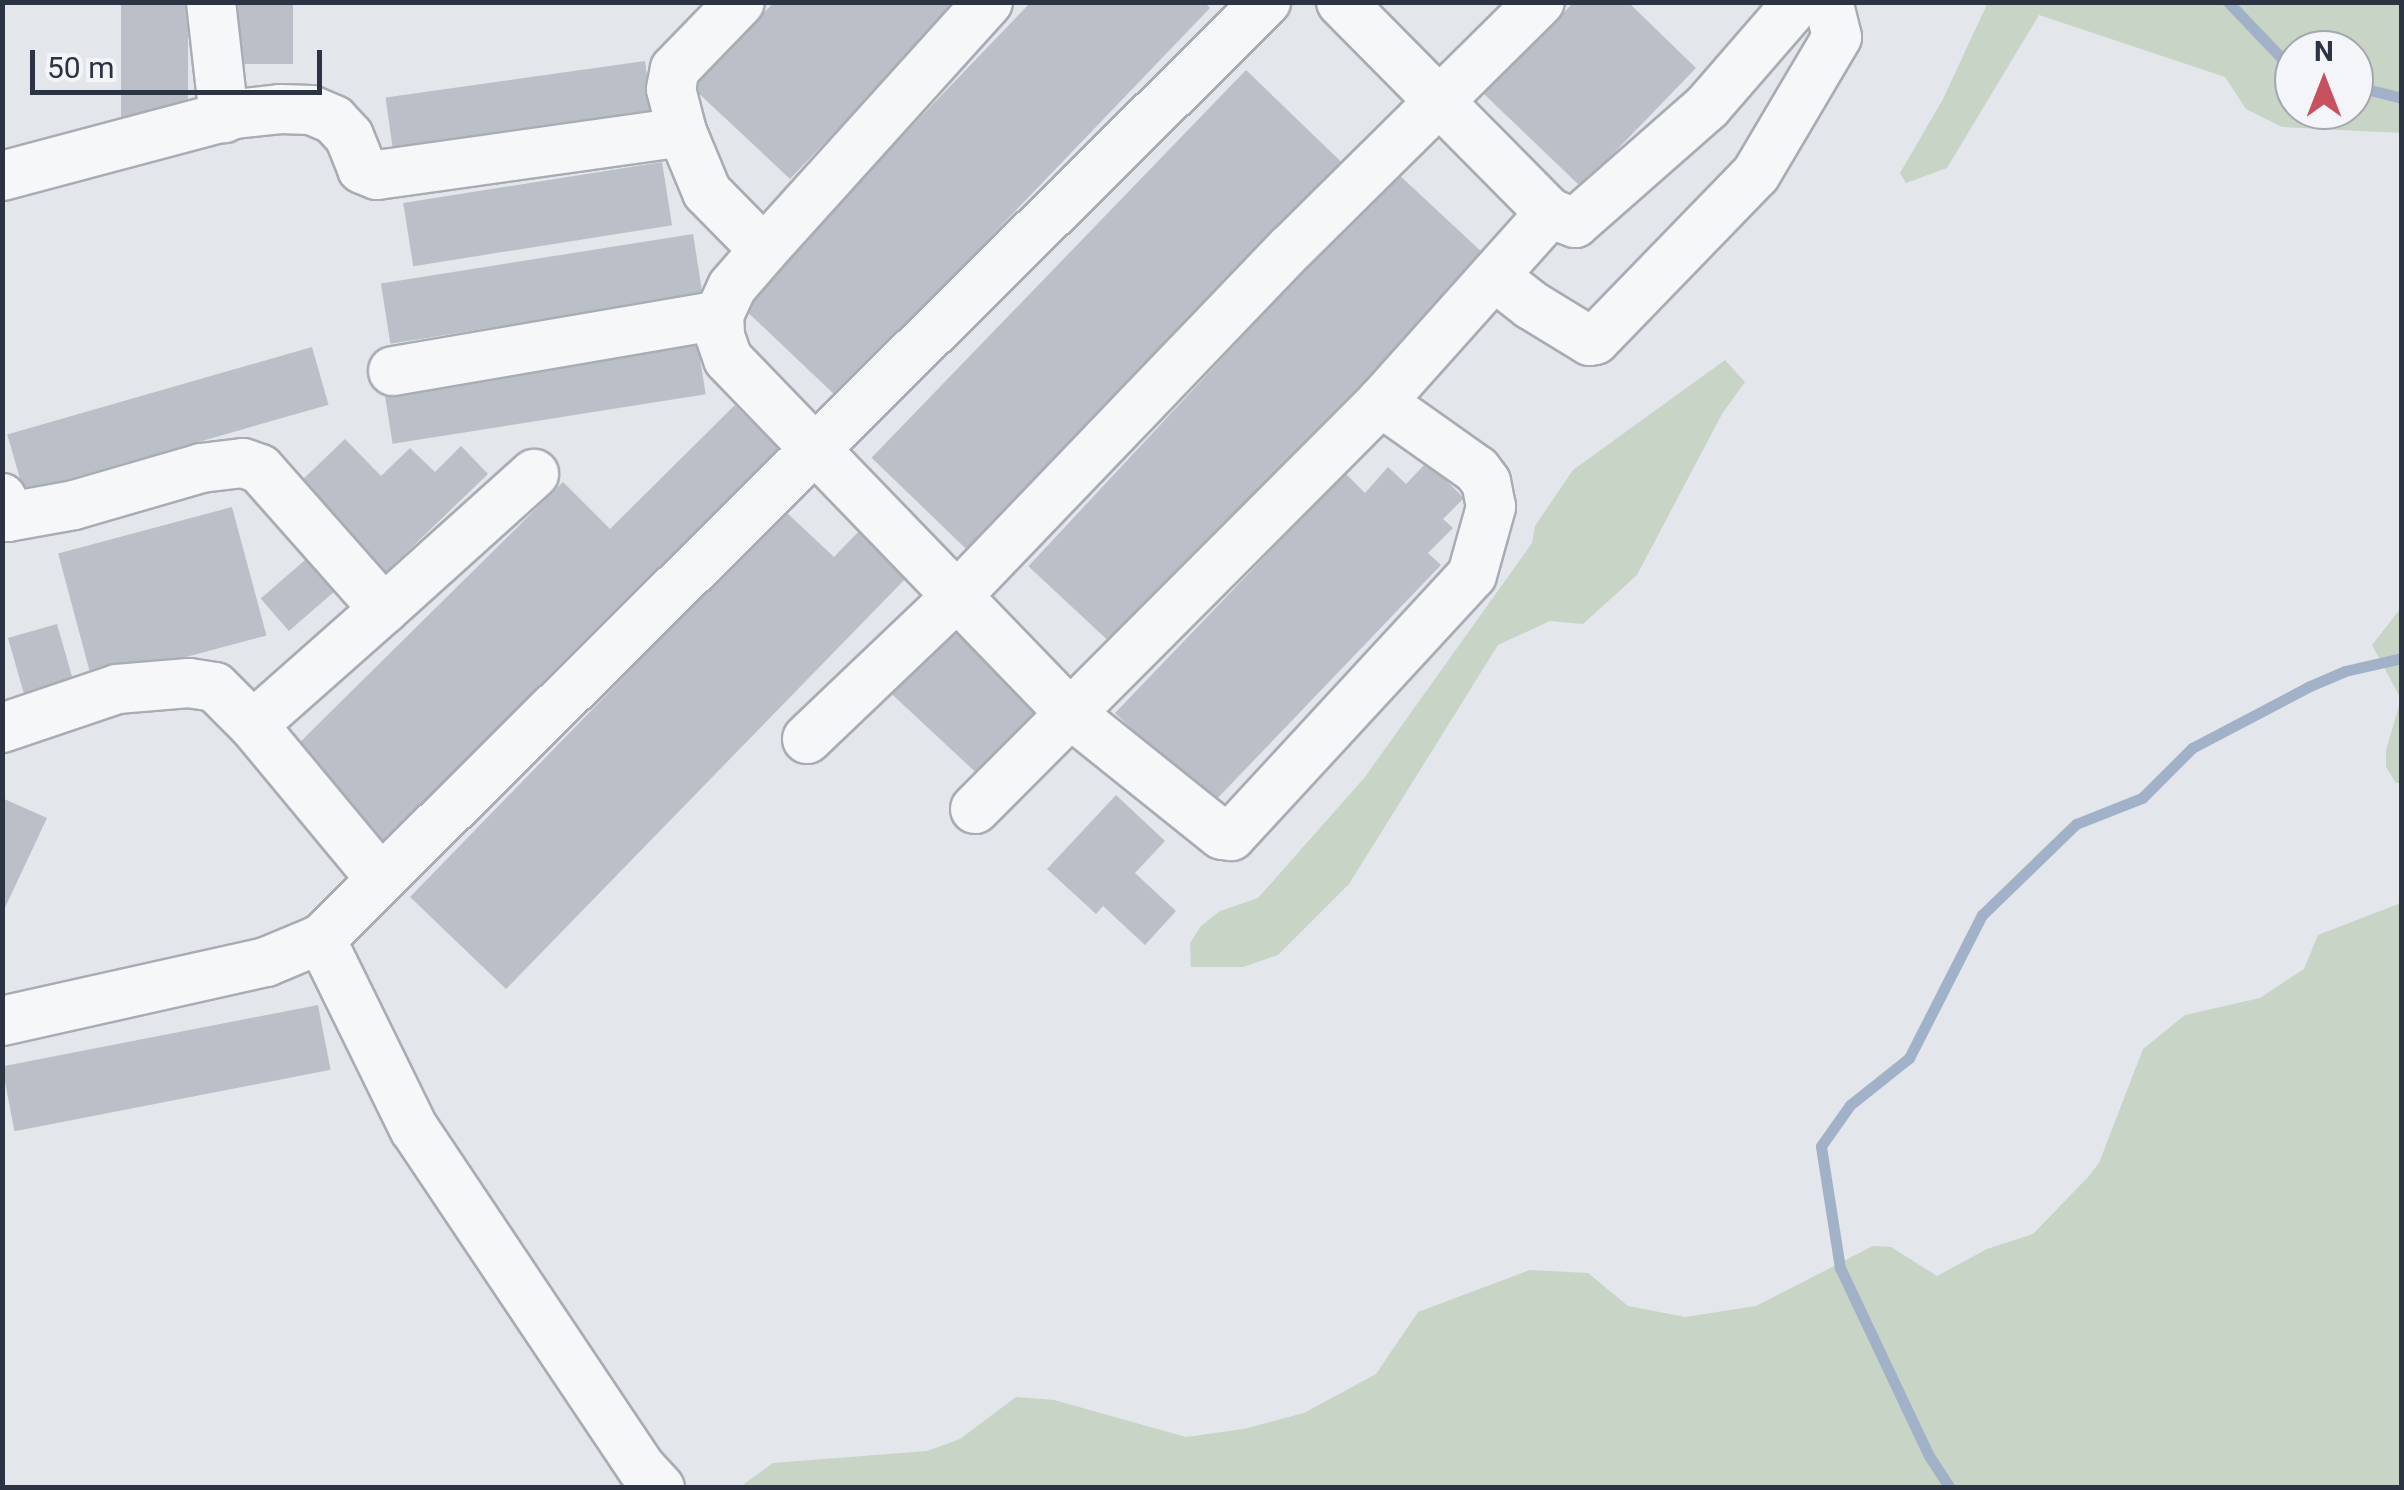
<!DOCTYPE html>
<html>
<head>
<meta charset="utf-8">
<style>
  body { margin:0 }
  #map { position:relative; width:2404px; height:1490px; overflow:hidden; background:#e3e6eb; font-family:Roboto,sans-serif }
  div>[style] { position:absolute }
  .green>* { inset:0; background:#c8d4c5 }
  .stream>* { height:11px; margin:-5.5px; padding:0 5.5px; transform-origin:5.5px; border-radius:5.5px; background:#a1b2c8 }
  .building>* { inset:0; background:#bbbfc7; transform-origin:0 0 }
  .roads { filter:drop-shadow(2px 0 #a8adb5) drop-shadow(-2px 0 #a8adb5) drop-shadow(0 2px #a8adb5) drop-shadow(0 -2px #a8adb5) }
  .minor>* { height:48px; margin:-24px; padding:0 24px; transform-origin:24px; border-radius:24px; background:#f6f7f9 }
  span { translate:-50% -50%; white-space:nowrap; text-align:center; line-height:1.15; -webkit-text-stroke:8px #f3f5f8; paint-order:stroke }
  .frame { position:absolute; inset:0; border:5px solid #2c3342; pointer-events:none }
  .north { position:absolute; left:2274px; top:30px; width:100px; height:100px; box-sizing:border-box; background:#f3f5f8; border:2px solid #a3a7af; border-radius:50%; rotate:0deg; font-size:28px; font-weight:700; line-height:40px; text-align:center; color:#2c3342 }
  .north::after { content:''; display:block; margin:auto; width:35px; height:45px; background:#c7515e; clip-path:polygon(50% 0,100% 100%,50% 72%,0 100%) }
  .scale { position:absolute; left:30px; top:50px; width:292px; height:45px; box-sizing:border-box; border:5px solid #2c3342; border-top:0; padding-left:12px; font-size:30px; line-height:35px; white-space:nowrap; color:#2c3342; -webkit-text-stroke:8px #f3f5f8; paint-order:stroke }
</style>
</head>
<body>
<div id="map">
  <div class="green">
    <div style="clip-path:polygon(evenodd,1988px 2px,2401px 3px,2401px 133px,2282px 127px,2246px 109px,2225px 77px,2039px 15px,1947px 168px,1906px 183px,1900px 173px,1943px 99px,1988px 2px,2294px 50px,2354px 50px,2354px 110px,2294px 110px,2294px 50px)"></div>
    <div style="clip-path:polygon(1725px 360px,1745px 382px,1722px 414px,1637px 575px,1583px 624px,1550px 621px,1498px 645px,1349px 884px,1278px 955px,1243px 967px,1191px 967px,1190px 943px,1201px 926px,1220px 911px,1258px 898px,1365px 777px,1532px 543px,1535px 526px,1573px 470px)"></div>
    <div style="clip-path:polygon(2401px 608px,2402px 783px,2396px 783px,2386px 767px,2386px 750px,2401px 699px,2372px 645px)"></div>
    <div style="clip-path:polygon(2401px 903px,2401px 1487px,740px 1487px,773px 1463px,927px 1451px,960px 1439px,1016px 1397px,1054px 1400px,1186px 1437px,1244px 1429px,1304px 1413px,1376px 1374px,1418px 1312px,1530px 1270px,1588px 1273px,1628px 1306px,1685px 1317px,1756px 1306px,1873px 1246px,1891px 1247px,1937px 1276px,1987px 1249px,2033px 1234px,2088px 1177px,2099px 1163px,2143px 1049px,2185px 1015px,2260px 998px,2304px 969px,2318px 935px)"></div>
  </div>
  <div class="stream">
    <div style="left:2228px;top:2px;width:95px;rotate:46.3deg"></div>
    <div style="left:2354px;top:86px;width:49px;rotate:14deg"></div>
    <div style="left:1950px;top:1488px;width:38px;rotate:-123deg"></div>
    <div style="left:1929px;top:1456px;width:208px;rotate:-115.3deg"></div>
    <div style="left:1840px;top:1268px;width:123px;rotate:-98.9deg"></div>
    <div style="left:1821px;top:1146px;width:50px;rotate:-54.7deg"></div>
    <div style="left:1850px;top:1105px;width:75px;rotate:-38.5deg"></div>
    <div style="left:1909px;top:1058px;width:161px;rotate:-63deg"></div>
    <div style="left:1982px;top:915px;width:131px;rotate:-44.1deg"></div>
    <div style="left:2076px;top:824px;width:71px;rotate:-21.5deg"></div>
    <div style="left:2142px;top:798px;width:71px;rotate:-45deg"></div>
    <div style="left:2192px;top:748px;width:133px;rotate:-27.7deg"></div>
    <div style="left:2310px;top:686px;width:38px;rotate:-23deg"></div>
    <div style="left:2345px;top:671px;width:58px;rotate:-12.8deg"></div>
  </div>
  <div class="building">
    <div style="left:121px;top:2px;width:67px;height:119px"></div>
    <div style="left:226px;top:2px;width:67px;height:62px"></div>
    <div style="clip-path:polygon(774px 2px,959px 2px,790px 179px,693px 88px)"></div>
    <div style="clip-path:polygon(1031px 2px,1204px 2px,1210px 8px,837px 397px,740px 305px)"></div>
    <div style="clip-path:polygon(1574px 2px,1628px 2px,1696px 68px,1581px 187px,1484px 94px)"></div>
    <div style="left:645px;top:61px;width:63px;height:262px;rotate:82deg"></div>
    <div style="left:1246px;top:70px;width:134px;height:539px;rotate:44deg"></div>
    <div style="left:662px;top:162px;width:64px;height:262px;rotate:81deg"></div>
    <div style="left:1396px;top:172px;width:133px;height:539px;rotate:43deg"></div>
    <div style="left:693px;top:234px;width:61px;height:316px;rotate:81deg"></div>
    <div style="left:696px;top:333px;width:62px;height:317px;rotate:81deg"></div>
    <div style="left:312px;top:347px;width:60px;height:317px;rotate:74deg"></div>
    <div style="clip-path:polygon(735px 405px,782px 452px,383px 847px,288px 754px,563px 482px,610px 529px)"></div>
    <div style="clip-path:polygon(345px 439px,381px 476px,410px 448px,435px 472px,461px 446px,488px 474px,384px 574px,297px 485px)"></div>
    <div style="clip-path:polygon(1427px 462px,1464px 498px,1443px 519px,1453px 528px,1428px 553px,1441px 565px,1212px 804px,1115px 713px,1345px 473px,1365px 493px,1388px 467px,1406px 484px)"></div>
    <div style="left:232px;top:507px;width:133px;height:180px;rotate:75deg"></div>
    <div style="clip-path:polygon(785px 511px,834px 557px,862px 528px,910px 574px,506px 989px,410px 897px)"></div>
    <div style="left:312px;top:554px;width:43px;height:68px;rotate:49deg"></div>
    <div style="left:57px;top:624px;width:66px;height:51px;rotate:74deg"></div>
    <div style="left:953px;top:624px;width:134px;height:93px;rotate:43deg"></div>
    <div style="clip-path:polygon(1116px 795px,1165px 841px,1135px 873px,1176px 911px,1145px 945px,1103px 906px,1096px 914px,1047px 869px)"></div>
    <div style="clip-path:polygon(2px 798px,47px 818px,2px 914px)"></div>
    <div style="left:318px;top:1005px;width:66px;height:322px;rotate:79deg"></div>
  </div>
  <div class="roads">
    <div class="minor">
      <div style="left:211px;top:2px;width:117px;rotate:83.6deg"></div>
      <div style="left:1341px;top:2px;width:297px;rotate:45.3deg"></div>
      <div style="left:1550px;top:213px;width:27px;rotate:22deg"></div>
      <div style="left:1575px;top:223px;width:176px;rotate:-41.3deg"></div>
      <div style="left:1707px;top:107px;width:139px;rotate:-49.1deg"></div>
      <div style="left:682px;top:132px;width:65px;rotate:67.4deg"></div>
      <div style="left:707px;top:192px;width:81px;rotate:45.5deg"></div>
      <div style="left:764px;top:250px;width:334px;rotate:-47.9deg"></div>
      <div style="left:2px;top:176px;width:241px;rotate:-14.9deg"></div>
      <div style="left:235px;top:114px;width:45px;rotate:-6.3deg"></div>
      <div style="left:280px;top:109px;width:31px;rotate:2deg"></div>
      <div style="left:311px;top:110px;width:25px;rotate:23deg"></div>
      <div style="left:334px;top:120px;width:22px;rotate:47deg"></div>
      <div style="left:349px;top:136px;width:35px;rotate:68deg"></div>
      <div style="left:362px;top:169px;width:16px;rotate:22deg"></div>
      <div style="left:377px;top:175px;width:308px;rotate:-8deg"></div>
      <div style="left:682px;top:132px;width:44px;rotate:-104.3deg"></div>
      <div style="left:671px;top:89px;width:20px;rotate:-79deg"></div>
      <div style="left:675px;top:69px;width:93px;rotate:-45.9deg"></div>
      <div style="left:764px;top:250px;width:49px;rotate:130.9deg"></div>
      <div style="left:732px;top:287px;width:31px;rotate:115deg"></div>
      <div style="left:719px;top:315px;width:21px;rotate:87deg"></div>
      <div style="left:720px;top:336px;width:24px;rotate:71deg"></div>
      <div style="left:728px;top:359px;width:494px;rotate:46deg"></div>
      <div style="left:1071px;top:714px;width:193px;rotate:38.7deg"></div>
      <div style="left:1222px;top:835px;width:9px;rotate:6deg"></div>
      <div style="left:1231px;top:836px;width:355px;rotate:-47.3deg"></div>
      <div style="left:1472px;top:575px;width:71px;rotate:-74.4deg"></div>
      <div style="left:1491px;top:507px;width:25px;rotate:-101deg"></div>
      <div style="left:1486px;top:482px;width:15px;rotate:-127deg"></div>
      <div style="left:1477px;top:470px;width:118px;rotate:-144.7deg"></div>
      <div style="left:1494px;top:276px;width:47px;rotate:38.1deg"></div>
      <div style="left:1531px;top:305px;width:69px;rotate:31.4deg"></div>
      <div style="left:1590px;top:341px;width:5px;rotate:-11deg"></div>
      <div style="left:1595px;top:340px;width:231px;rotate:-45.9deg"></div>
      <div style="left:1756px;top:174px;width:159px;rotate:-59.4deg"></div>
      <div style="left:1837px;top:37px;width:36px;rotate:-104deg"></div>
      <div style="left:393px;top:371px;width:331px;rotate:-9.7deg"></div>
      <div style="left:2px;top:498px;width:20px;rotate:72deg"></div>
      <div style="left:8px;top:517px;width:67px;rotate:-10.3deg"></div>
      <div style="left:74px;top:505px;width:132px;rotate:-16.2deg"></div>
      <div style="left:201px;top:468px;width:42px;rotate:-6.8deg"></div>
      <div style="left:243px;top:463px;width:18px;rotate:19deg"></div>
      <div style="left:260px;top:469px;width:187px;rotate:48.5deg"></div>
      <div style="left:384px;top:609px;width:175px;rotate:138.5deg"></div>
      <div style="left:253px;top:725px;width:199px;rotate:50.3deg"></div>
      <div style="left:384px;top:609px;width:202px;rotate:-42deg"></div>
      <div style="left:2px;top:728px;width:121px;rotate:-18.7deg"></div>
      <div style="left:117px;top:689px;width:72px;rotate:-4.8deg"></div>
      <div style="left:189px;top:683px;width:26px;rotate:9deg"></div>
      <div style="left:215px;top:687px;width:54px;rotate:45deg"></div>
      <div style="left:807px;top:739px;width:206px;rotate:-43.6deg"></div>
      <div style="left:956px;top:597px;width:484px;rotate:-46.2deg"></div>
      <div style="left:1291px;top:248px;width:350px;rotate:-44.7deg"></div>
      <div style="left:975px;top:809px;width:575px;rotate:-45.07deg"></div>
      <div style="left:1381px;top:402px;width:254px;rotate:-48.2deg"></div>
      <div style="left:2px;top:1021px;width:271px;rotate:-12.6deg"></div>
      <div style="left:266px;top:962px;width:60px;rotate:-22.7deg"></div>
      <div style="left:660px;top:1488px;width:26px;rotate:-133deg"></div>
      <div style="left:642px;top:1469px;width:409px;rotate:-123.8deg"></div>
      <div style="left:414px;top:1129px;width:212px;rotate:-116.1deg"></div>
      <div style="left:321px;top:939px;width:1331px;rotate:-44.76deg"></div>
    </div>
  </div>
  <div class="frame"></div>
  <div class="north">N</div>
  <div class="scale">50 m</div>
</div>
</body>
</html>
